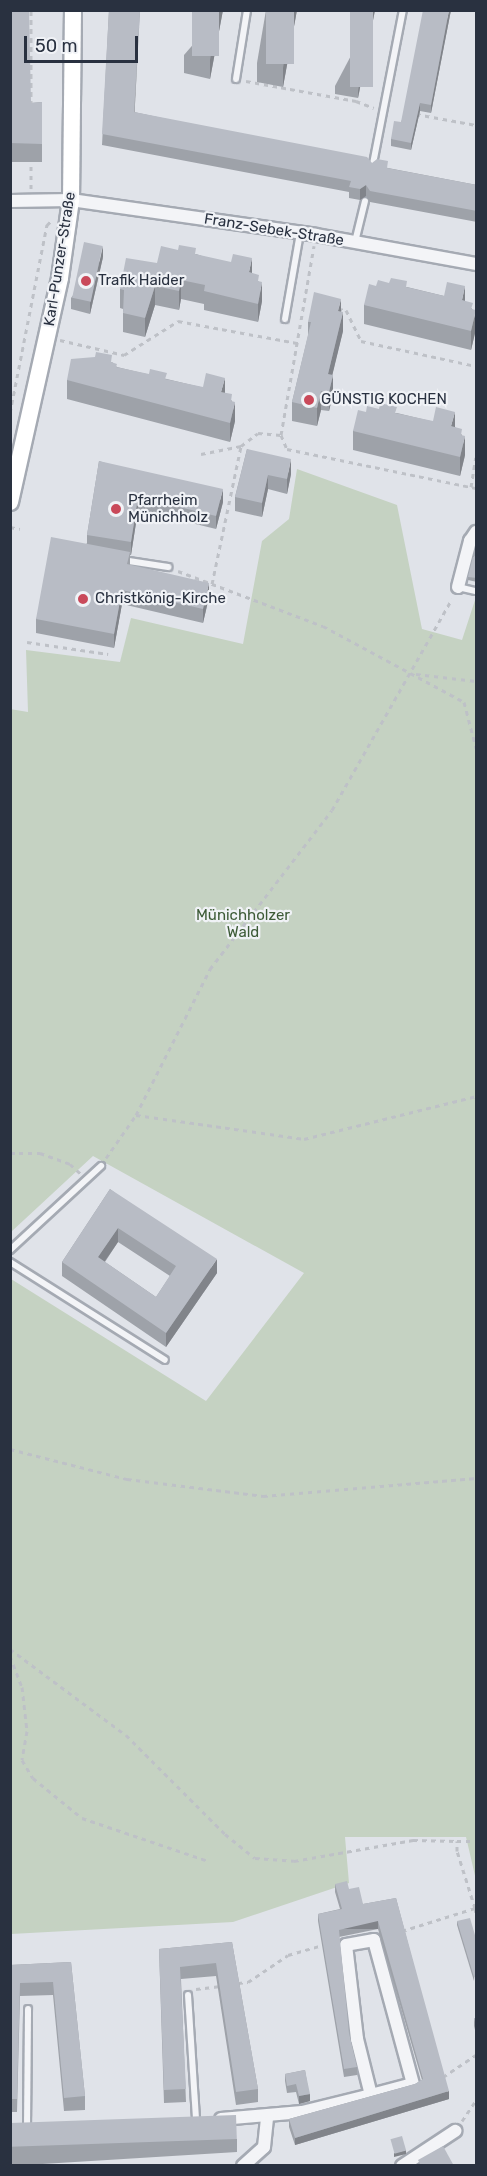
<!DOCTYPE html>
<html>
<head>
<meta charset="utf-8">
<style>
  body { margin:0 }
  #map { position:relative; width:487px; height:2176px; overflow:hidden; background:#e0e3e9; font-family:Rubik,sans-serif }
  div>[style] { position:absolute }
  .green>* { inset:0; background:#c5d2c2 }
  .path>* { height:3px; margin-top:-1.5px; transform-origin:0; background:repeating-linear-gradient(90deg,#bec1c7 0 4.5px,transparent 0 9px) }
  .roads { filter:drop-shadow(2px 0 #a5aab3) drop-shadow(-2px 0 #a5aab3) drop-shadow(0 2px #a5aab3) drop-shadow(0 -2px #a5aab3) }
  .lane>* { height:6px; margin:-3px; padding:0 3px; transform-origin:3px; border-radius:3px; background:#f3f4f7 }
  .street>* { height:12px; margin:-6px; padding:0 6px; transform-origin:6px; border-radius:6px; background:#f3f4f7 }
  .secondary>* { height:16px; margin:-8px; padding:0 8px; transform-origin:8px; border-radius:8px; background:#fff }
  .wall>* { inset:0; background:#9ea2a9 }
  .shaded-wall>* { inset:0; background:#81848a; transform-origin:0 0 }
  .building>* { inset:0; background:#b8bcc5; transform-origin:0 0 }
  .dots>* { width:16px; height:16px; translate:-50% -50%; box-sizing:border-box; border:3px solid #f0f2f6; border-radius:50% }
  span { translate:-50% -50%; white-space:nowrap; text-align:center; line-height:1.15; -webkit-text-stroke:4.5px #f0f2f6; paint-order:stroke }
  .street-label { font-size:15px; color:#293140 }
  .poi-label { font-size:15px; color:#293140 }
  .left { translate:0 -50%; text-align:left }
  .park-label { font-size:15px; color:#3d5b37 }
  .frame { position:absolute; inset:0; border:12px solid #293140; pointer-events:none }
  .scale { position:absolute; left:24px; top:36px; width:114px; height:27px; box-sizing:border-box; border:3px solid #293140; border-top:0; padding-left:8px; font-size:18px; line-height:21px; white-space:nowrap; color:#293140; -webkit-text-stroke:4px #f0f2f6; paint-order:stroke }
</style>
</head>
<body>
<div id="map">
  <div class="green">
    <div style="clip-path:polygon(297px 469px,397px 505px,422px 629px,462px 640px,476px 597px,476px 1880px,466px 1837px,345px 1837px,349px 1883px,233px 1922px,11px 1934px,11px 1279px,206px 1401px,304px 1273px,93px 1156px,11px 1232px,10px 709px,28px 712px,26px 650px,120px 662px,131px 618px,243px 644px,262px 541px,289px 519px)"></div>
  </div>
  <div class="path">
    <div style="left:246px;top:81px;width:112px;rotate:10.3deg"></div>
    <div style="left:356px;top:101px;width:19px;rotate:21deg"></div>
    <div style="left:31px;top:105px;width:95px;rotate:-90deg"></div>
    <div style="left:416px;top:114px;width:61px;rotate:10.4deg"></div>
    <div style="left:31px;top:189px;width:30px;rotate:-90deg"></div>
    <div style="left:338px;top:309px;width:8px;rotate:7deg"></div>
    <div style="left:346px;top:310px;width:34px;rotate:64deg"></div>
    <div style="left:361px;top:341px;width:118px;rotate:12.3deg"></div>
    <div style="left:60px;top:340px;width:66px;rotate:13.2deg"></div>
    <div style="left:124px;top:355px;width:64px;rotate:-32.2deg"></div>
    <div style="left:178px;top:321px;width:121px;rotate:10.5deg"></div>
    <div style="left:10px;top:413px;width:192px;rotate:-78.9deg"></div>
    <div style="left:47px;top:225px;width:8px;rotate:-45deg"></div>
    <div style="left:281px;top:435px;width:15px;rotate:67deg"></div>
    <div style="left:287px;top:449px;width:193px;rotate:11.7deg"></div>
    <div style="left:201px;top:454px;width:41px;rotate:-11.3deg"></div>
    <div style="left:471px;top:487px;width:30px;rotate:-81deg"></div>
    <div style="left:10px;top:527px;width:10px;rotate:11deg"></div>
    <div style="left:178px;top:571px;width:155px;rotate:20.8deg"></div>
    <div style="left:323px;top:626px;width:160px;rotate:28.3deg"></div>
    <div style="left:464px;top:702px;width:48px;rotate:75.4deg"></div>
    <div style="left:212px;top:584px;width:141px;rotate:-78.1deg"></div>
    <div style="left:241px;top:446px;width:21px;rotate:-37deg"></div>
    <div style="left:258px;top:433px;width:23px;rotate:5deg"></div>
    <div style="left:281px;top:435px;width:192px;rotate:-80.1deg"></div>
    <div style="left:27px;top:642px;width:82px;rotate:8.4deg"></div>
    <div style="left:416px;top:674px;width:60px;rotate:6.7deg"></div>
    <div style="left:136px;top:1115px;width:170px;rotate:8.1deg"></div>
    <div style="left:304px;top:1139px;width:177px;rotate:-14deg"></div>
    <div style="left:10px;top:1153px;width:30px"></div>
    <div style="left:40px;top:1153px;width:32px;rotate:20deg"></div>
    <div style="left:70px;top:1164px;width:15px;rotate:42deg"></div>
    <div style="left:106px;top:1158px;width:52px;rotate:-55.1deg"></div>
    <div style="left:136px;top:1115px;width:164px;rotate:-63.1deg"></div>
    <div style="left:210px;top:969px;width:200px;rotate:-52.5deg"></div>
    <div style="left:332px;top:810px;width:243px;rotate:-60.4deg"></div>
    <div style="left:10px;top:1449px;width:121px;rotate:14.4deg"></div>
    <div style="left:127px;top:1479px;width:137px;rotate:7.1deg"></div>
    <div style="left:263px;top:1496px;width:214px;rotate:-4.8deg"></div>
    <div style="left:10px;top:1649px;width:144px;rotate:36.6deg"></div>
    <div style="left:126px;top:1735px;width:140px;rotate:45deg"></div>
    <div style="left:225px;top:1834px;width:38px;rotate:39deg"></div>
    <div style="left:255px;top:1858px;width:39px;rotate:4deg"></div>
    <div style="left:294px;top:1861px;width:121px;rotate:-10deg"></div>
    <div style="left:413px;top:1840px;width:44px;rotate:1.3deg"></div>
    <div style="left:10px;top:1656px;width:33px;rotate:69deg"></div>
    <div style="left:22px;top:1687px;width:44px;rotate:83.5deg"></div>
    <div style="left:27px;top:1731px;width:29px;rotate:100deg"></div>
    <div style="left:22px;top:1760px;width:21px;rotate:59deg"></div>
    <div style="left:33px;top:1778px;width:63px;rotate:39.2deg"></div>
    <div style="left:82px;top:1818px;width:133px;rotate:18.8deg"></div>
    <div style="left:475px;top:1908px;width:60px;rotate:-107.5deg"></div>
    <div style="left:457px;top:1851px;width:10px;rotate:-90deg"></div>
    <div style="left:457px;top:1841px;width:19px"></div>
    <div style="left:402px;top:1931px;width:77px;rotate:-17.5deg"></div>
    <div style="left:475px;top:1908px;width:5px;rotate:79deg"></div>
    <div style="left:238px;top:1983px;width:10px;rotate:-6deg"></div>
    <div style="left:248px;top:1982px;width:48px;rotate:-34deg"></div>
    <div style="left:288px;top:1955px;width:32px;rotate:-16deg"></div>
    <div style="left:196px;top:1989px;width:23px;rotate:-7deg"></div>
    <div style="left:443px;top:2077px;width:40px;rotate:-34deg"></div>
    <div style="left:462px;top:2121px;width:25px;rotate:-56deg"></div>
  </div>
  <div class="roads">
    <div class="lane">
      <div style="left:236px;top:79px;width:70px;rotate:-80.9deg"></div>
      <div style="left:372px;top:169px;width:162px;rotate:-79deg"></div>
      <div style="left:355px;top:242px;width:42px;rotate:-76.3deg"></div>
      <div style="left:285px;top:319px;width:87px;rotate:-80.1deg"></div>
      <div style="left:122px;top:560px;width:47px;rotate:8.7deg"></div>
      <div style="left:458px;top:587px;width:18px;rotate:13deg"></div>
      <div style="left:10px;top:1250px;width:124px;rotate:-42.7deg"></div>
      <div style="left:10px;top:1262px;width:183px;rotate:32.3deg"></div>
      <div style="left:188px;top:1995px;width:125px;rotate:86.3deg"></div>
      <div style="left:27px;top:2128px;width:119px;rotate:-89.5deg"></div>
    </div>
    <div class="street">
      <div style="left:10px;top:201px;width:61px;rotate:-0.9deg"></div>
      <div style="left:71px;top:200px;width:247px;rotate:8.1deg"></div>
      <div style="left:316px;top:235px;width:163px;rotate:10.3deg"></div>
      <div style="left:458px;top:587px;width:48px;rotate:-75.4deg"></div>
      <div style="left:470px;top:541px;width:11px;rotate:-56deg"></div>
      <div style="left:221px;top:2119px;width:81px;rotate:-4.9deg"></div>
      <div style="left:302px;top:2112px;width:71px;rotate:-13.8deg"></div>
      <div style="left:371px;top:2095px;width:43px;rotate:-14.7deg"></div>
      <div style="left:413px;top:2084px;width:149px;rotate:-105.2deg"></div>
      <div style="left:374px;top:1940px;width:28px;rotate:170deg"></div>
      <div style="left:346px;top:1945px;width:95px;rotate:83.3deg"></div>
      <div style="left:357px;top:2039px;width:58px;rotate:76deg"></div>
      <div style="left:243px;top:2166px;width:28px;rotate:-42deg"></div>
      <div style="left:264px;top:2147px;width:30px;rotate:-84deg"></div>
      <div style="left:402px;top:2166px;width:64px;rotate:-33.4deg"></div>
    </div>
    <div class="secondary">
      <div style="left:10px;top:502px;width:230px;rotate:-77.4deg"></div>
      <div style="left:60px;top:278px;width:79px;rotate:-82deg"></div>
      <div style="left:71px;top:200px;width:190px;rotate:-89.4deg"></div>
    </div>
  </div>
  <div class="wall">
    <div style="clip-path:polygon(10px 10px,31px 103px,42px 102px,42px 162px,10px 162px)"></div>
    <div style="clip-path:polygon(109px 10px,140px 10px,134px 112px,372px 163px,388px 168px,477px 185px,477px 222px,370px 202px,366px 196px,360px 200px,349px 198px,349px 192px,102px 145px)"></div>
    <div style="clip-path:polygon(223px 10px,210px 79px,184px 73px,184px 55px)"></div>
    <div style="clip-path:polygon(266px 10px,297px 10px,283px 87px,257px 82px,257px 63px)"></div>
    <div style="clip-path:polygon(375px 10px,358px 98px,335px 94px,335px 86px)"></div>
    <div style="clip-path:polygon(451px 10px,431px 113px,420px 111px,411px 150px,391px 146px,391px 139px,401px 122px)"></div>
    <div style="clip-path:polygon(196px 254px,252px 273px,259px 282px,262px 301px,258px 322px,204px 310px,204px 304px,181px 299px,179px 310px,155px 305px,145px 337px,123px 332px,123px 309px,120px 308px,120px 289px,157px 263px)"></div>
    <div style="clip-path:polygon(103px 257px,90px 314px,71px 309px,71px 298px)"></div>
    <div style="clip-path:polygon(376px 286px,407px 287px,465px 301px,473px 310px,476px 329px,471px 350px,364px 324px,364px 305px)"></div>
    <div style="clip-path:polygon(341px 312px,343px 331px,332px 375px,333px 394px,329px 411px,321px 410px,317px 426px,292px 421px,292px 402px,308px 336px,308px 322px)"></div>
    <div style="clip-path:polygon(112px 362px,117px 367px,225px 393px,232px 401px,235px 421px,230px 442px,67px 399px,67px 380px)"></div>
    <div style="clip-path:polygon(366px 412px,397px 413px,455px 427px,462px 435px,465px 455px,460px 476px,353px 450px,353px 431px)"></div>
    <div style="clip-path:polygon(247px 449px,291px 474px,287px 494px,268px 489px,262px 517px,235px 511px,235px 497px)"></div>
    <div style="clip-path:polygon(99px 461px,223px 502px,216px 529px,138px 510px,131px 555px,130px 555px,130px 565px,209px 597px,203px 623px,122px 604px,114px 648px,36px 633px,36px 619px,87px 543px,87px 535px)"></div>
    <div style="clip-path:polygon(477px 557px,477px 582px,468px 580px,468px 577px)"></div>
    <div style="clip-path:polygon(evenodd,110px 1189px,217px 1273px,166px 1347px,62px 1276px,62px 1262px,110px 1189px,118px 1242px,170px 1276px,156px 1297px,105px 1262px,118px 1242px)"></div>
    <div style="clip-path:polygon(335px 1884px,349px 1889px,363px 1904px,396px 1898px,449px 2099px,295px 2145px,289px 2127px,289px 2119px,415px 2084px,422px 2080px,378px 1929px,339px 1937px,349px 2033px,357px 2067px,357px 2075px,344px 2077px,318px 1921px,318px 1914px,340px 1909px,335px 1892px)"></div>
    <div style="clip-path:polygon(457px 1921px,477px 1942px,474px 1981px,457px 1925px)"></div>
    <div style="clip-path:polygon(232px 1942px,258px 2089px,258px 2102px,236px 2105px,216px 1976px,181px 1979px,186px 2102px,164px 2103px,159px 1949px)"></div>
    <div style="clip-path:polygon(71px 1962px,85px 2096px,85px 2110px,64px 2111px,53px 1995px,20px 1996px,17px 2112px,10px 2112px,10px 1965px)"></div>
    <div style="clip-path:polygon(474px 2018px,477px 2018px,477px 2038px,474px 2026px)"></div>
    <div style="clip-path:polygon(305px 2070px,310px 2101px,299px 2104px,296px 2092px,287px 2093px,285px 2081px,285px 2074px)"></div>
    <div style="clip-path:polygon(10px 2127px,237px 2139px,237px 2152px,10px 2166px)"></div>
  </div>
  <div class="shaded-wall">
    <div style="clip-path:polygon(140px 10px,134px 123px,134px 112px)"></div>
    <div style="clip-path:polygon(219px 10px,223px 10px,210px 79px,210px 60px)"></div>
    <div style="clip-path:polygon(294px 10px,297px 10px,283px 87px,283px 68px)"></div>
    <div style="clip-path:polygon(373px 10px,375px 10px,358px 98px,358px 91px)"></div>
    <div style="clip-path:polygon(449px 10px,451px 10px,431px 113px,431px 105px)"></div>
    <div style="clip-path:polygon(420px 103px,420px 111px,411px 150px,411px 143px)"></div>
    <div style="clip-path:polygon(366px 185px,366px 196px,360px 200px,360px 189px)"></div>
    <div style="clip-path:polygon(103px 246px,103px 257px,90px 314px,90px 303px)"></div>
    <div style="clip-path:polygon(252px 258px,252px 277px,249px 272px)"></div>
    <div style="clip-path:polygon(181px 280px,181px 299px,179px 310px,179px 291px)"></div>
    <div style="clip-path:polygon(262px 282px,262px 301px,258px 322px,258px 304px)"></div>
    <div style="clip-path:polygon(155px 286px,155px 305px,145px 337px,145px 318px)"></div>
    <div style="clip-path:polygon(465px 286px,465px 305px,462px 300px)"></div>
    <div style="clip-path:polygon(341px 299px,341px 317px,338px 311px)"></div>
    <div style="clip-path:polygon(476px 310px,476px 329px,471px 350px,471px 331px)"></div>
    <div style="clip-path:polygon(343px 312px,343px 331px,328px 393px,328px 374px)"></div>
    <div style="clip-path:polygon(333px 375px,333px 394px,329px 411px,329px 392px)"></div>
    <div style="clip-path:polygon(225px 378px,225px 396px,221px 392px)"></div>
    <div style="clip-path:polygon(321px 391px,321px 410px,317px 426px,317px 408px)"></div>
    <div style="clip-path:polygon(235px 402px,235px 421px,230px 442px,230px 423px)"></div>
    <div style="clip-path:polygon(455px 412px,455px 431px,451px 426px)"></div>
    <div style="clip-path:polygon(465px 436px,465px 455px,460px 476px,460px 457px)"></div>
    <div style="clip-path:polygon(291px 459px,291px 474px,287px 494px,287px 479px)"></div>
    <div style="clip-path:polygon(268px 475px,268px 489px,262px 517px,262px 503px)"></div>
    <div style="clip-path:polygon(223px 489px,223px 502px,216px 529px,216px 516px)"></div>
    <div style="clip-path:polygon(138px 497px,138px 510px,131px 555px,131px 542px)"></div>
    <div style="clip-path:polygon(209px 583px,209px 597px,203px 623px,203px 609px)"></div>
    <div style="clip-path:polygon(122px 590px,122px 604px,114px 648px,114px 634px)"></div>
    <div style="clip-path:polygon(118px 1228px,118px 1242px,98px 1271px,98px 1257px)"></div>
    <div style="clip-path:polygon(217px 1259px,217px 1273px,166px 1347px,166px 1333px)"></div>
    <div style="left:378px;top:1921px;width:8px;height:40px;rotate:90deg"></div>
    <div style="clip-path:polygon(449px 2091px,449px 2099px,295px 2145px,295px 2138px)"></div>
    <div style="clip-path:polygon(310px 2094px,310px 2101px,299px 2104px,299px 2096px)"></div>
    <div style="clip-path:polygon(406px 2150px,406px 2154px,394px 2157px,394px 2153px)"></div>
  </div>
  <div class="building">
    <div style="clip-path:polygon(10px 10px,29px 10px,31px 103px,42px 102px,42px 144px,10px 143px)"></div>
    <div style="clip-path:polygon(109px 10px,140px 10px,134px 112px,367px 157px,372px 163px,377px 159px,388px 161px,387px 168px,477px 185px,477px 211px,370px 191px,366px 185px,360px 189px,349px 187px,351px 181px,102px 134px)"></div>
    <div style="left:192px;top:10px;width:27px;height:46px"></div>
    <div style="left:266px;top:10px;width:28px;height:54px"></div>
    <div style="left:350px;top:10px;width:23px;height:77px"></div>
    <div style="clip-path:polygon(423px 10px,449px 10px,431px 105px,420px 103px,411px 143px,391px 139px,394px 121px,401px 122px)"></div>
    <div style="left:84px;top:242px;width:19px;height:57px;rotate:12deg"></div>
    <div style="clip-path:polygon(179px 245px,196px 248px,195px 254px,231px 262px,233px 254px,252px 258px,249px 272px,259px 275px,258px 281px,262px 282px,258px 304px,204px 291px,205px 285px,181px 280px,179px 291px,155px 286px,145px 318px,123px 313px,124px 290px,120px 289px,126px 258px,157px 263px,161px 246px,178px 250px)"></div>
    <div style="clip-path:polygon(391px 278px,407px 281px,406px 287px,444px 296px,447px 282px,465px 286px,462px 300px,473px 303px,471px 309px,476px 310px,471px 331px,364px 305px,369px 284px,376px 286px,378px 280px,389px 283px)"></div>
    <div style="clip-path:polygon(314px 292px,341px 299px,338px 311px,343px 312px,328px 374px,333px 375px,329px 392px,321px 391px,317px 408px,292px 402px,311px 322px,308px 322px)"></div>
    <div style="clip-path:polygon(96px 352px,112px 355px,111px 362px,117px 364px,116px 367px,149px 374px,150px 369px,167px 373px,165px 379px,203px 387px,206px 373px,225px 378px,221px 392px,232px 394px,231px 401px,235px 402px,230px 423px,67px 380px,71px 359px,95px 357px)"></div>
    <div style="clip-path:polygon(380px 403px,397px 407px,395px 413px,433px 421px,436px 407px,455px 412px,451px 426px,462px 429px,461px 435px,465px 436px,460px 457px,353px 431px,358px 410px,366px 412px,367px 406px,379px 409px)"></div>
    <div style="clip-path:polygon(247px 449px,291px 459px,287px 479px,268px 475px,262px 503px,235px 497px)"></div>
    <div style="clip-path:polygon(99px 461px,223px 489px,216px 516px,138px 497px,131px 542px,87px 535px)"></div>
    <div style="clip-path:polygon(51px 537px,130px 552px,127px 564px,209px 583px,203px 609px,122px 590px,114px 634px,36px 619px)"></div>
    <div style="clip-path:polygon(473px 557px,477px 557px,477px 578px,468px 577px)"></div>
    <div style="clip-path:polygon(evenodd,110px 1189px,217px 1259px,166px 1333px,62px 1262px,110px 1189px,118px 1228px,176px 1266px,156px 1297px,98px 1257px,118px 1228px)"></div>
    <div style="clip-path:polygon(347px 1881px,349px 1889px,359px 1887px,363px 1904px,396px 1898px,449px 2091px,295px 2138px,289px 2119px,415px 2084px,423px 2079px,378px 1921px,339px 1930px,349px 2033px,357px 2067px,344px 2069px,318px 1914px,342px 1909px,335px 1884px)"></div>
    <div style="clip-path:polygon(470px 1918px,477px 1942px,477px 1976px,474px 1977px,457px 1921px)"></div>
    <div style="clip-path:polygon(232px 1942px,258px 2089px,236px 2092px,216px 1963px,180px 1967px,186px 2089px,164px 2090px,159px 1949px)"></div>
    <div style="clip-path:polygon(71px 1962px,85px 2096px,64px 2098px,53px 1982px,20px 1983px,17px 2099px,10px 2099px,10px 1965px)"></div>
    <div style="clip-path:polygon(474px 2018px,477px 2018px,477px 2030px)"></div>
    <div style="clip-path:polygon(305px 2070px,310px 2094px,299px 2096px,296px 2084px,287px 2086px,285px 2074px)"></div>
    <div style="left:236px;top:2115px;width:24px;height:226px;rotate:88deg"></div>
    <div style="left:402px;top:2136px;width:15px;height:12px;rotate:74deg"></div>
    <div style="clip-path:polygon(443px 2146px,454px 2166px,421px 2166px,418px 2160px)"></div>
  </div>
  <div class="dots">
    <div style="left:86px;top:281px;background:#c9495a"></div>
    <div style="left:309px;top:400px;background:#c9495a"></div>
    <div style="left:116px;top:509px;background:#c9495a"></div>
    <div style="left:83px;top:599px;background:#c9495a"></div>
  </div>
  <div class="street-label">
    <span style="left:274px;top:230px;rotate:9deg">Franz-Sebek-Straße</span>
    <span style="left:60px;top:259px;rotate:-81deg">Karl-Punzer-Straße</span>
  </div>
  <div class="poi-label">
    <span class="left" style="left:98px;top:281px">Trafik Haider</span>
    <span class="left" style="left:321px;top:400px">GÜNSTIG KOCHEN</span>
    <span class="left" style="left:128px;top:509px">Pfarrheim<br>Münichholz</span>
    <span class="left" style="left:95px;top:599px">Christkönig-Kirche</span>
  </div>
  <div class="park-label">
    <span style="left:243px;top:924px">Münichholzer<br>Wald</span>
  </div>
  <div class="frame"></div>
  <div class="scale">50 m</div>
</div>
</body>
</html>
